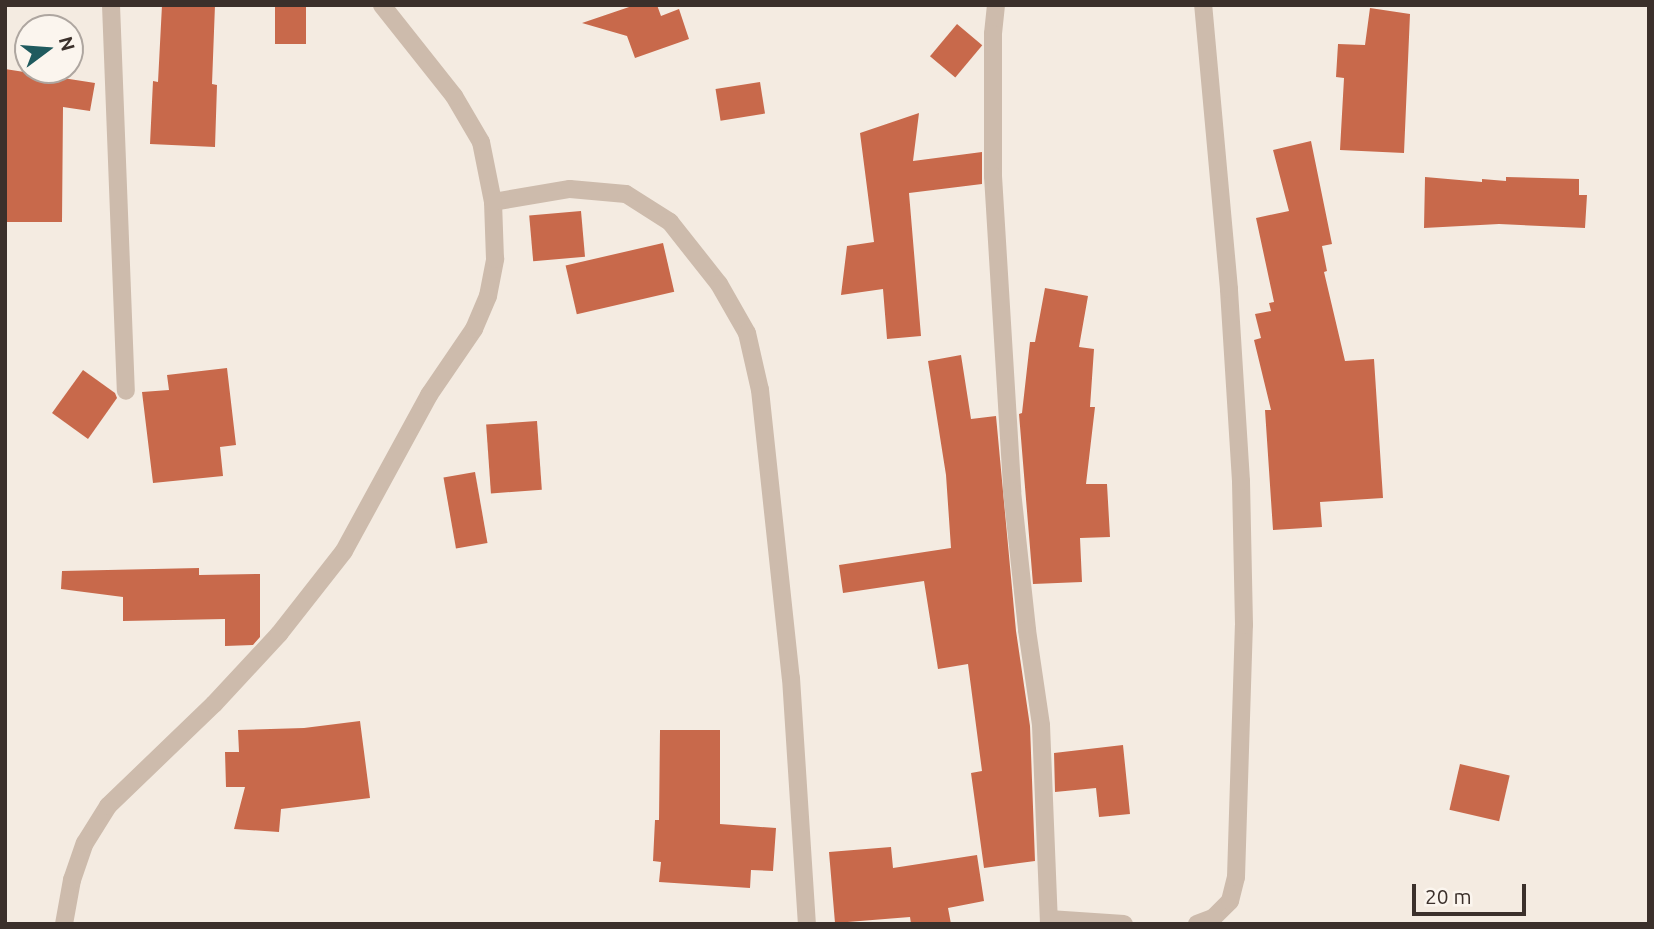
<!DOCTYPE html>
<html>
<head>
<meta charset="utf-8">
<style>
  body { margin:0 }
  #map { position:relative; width:1654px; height:929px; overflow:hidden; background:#f4ebe1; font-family:Ubuntu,sans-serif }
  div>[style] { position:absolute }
  .building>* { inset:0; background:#c8694b; transform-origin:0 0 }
  .minor>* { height:18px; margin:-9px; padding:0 9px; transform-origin:9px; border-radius:9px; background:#cdbbac }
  span { translate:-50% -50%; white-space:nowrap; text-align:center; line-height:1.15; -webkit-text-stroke:5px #fbf5ee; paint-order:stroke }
  .frame { position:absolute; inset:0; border:7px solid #3b302b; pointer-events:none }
  .north { position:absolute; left:14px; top:14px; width:70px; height:70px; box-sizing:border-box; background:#fbf5ee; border:2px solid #aea6a0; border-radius:50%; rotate:74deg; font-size:19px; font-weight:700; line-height:28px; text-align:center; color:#3b302b }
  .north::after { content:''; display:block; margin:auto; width:24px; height:32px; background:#1f5a5e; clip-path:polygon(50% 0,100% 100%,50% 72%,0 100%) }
  .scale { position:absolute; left:1412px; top:884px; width:114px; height:32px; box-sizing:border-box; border:4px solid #3b302b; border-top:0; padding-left:9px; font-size:21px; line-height:24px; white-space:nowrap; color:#3b302b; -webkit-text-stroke:5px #fbf5ee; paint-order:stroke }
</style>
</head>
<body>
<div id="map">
  <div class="building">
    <div style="clip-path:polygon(162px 5px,215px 5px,212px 84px,217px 85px,215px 147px,150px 144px,153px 81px,158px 82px)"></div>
    <div style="left:275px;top:5px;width:31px;height:39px"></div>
    <div style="clip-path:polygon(635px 5px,657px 5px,661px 16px,679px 9px,689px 39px,635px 58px,627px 36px,582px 23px)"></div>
    <div style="clip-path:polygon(1370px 8px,1410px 14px,1404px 153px,1340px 150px,1344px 78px,1336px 77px,1338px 44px,1365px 45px)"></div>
    <div style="left:957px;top:24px;width:33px;height:42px;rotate:40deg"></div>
    <div style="clip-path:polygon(5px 69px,95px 83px,90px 111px,63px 107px,62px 222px,5px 222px)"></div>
    <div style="left:760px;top:82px;width:32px;height:45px;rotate:81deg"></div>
    <div style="clip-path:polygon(919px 113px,913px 161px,982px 152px,982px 184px,909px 193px,921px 336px,887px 339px,883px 289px,841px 295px,847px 246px,874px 242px,860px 133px)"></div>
    <div style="clip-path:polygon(1311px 141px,1332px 244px,1322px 246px,1327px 271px,1324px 272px,1345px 361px,1374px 359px,1383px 498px,1320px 502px,1322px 527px,1273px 530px,1265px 410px,1271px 410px,1254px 340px,1261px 338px,1255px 314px,1271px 311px,1269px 303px,1274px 302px,1256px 218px,1289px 211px,1273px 150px)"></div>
    <div style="clip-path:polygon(1425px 177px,1482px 182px,1482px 179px,1506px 181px,1506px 177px,1579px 179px,1579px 195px,1587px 195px,1585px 228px,1499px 224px,1424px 228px)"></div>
    <div style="left:581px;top:211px;width:46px;height:52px;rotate:85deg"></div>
    <div style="left:663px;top:243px;width:50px;height:100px;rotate:77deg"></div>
    <div style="clip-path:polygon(1045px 288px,1088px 296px,1079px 347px,1094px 349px,1090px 407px,1095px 407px,1086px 484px,1107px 484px,1110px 537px,1080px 538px,1082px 582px,1033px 584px,1019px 414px,1022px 413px,1030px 342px,1035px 342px)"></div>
    <div style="clip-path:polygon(961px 355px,971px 419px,996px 416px,1016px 631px,1030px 726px,1035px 861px,984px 868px,971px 773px,982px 771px,968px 664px,938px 669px,924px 581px,843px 593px,839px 565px,951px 548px,946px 475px,928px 361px)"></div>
    <div style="clip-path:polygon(227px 368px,236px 445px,220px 447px,223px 476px,153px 483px,142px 392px,169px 390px,167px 375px)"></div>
    <div style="clip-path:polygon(83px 370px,115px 393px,117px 398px,88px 439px,52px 413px)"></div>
    <div style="left:537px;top:421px;width:69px;height:51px;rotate:86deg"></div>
    <div style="left:475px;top:472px;width:72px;height:32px;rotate:80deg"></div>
    <div style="clip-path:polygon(199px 568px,199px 575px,260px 574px,260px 637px,253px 645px,225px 646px,225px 619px,123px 621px,123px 597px,61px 589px,62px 571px)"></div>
    <div style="clip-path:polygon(360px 721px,370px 798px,281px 809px,279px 832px,234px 829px,245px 787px,226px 787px,225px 752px,239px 752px,238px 730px,304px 728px)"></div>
    <div style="clip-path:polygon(660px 730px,720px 730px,720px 824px,776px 828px,773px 871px,751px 870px,750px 888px,659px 882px,661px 862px,653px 861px,655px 820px,659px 820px)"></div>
    <div style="clip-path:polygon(1123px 745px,1130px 814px,1099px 817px,1096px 788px,1055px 792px,1054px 753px)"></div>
    <div style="left:1460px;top:764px;width:51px;height:47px;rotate:13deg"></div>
    <div style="clip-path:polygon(891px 847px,893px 868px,977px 855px,984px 901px,948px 908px,951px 924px,911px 924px,910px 917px,835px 923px,829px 852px)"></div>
  </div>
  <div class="minor">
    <div style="left:111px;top:5px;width:386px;rotate:87.8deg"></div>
    <div style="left:996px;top:5px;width:29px;rotate:96deg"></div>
    <div style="left:993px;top:34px;width:142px;rotate:90deg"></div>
    <div style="left:993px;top:176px;width:316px;rotate:86.5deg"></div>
    <div style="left:1012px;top:491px;width:140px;rotate:83.8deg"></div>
    <div style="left:1027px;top:630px;width:96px;rotate:81.6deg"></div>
    <div style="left:1041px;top:725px;width:199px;rotate:87.7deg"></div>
    <div style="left:493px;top:202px;width:78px;rotate:-9.6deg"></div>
    <div style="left:570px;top:189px;width:56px;rotate:5.1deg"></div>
    <div style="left:626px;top:194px;width:52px;rotate:32.5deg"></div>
    <div style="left:670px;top:222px;width:79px;rotate:51.7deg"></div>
    <div style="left:719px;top:284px;width:56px;rotate:60.3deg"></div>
    <div style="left:747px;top:333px;width:58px;rotate:77.2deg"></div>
    <div style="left:760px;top:390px;width:290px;rotate:83.9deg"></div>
    <div style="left:791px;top:678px;width:247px;rotate:86.3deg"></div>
    <div style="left:1049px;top:919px;width:75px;rotate:3.8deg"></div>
    <div style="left:64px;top:924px;width:45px;rotate:-79.7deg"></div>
    <div style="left:72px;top:880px;width:39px;rotate:-71deg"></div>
    <div style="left:85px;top:843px;width:44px;rotate:-58.1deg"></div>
    <div style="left:108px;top:806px;width:147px;rotate:-43.9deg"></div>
    <div style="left:214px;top:704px;width:96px;rotate:-47.1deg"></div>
    <div style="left:279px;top:634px;width:105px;rotate:-51.9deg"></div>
    <div style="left:344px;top:551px;width:178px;rotate:-61.4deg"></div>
    <div style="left:429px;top:395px;width:80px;rotate:-55.7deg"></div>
    <div style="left:474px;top:329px;width:36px;rotate:-67deg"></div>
    <div style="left:488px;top:296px;width:38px;rotate:-79deg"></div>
    <div style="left:495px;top:259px;width:57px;rotate:-92deg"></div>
    <div style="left:493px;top:202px;width:61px;rotate:-101.3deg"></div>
    <div style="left:481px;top:142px;width:53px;rotate:-120.4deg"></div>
    <div style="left:454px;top:96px;width:116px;rotate:-128.4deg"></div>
    <div style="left:1197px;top:924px;width:17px;rotate:-21deg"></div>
    <div style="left:1213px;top:918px;width:24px;rotate:-45deg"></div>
    <div style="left:1230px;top:901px;width:25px;rotate:-76deg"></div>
    <div style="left:1236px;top:877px;width:252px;rotate:-88.2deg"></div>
    <div style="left:1244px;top:625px;width:144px;rotate:-91.2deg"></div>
    <div style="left:1241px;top:481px;width:192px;rotate:-93.6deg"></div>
    <div style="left:1229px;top:289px;width:285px;rotate:-95.2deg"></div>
  </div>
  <div class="frame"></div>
  <div class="north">N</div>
  <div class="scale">20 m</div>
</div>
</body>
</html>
